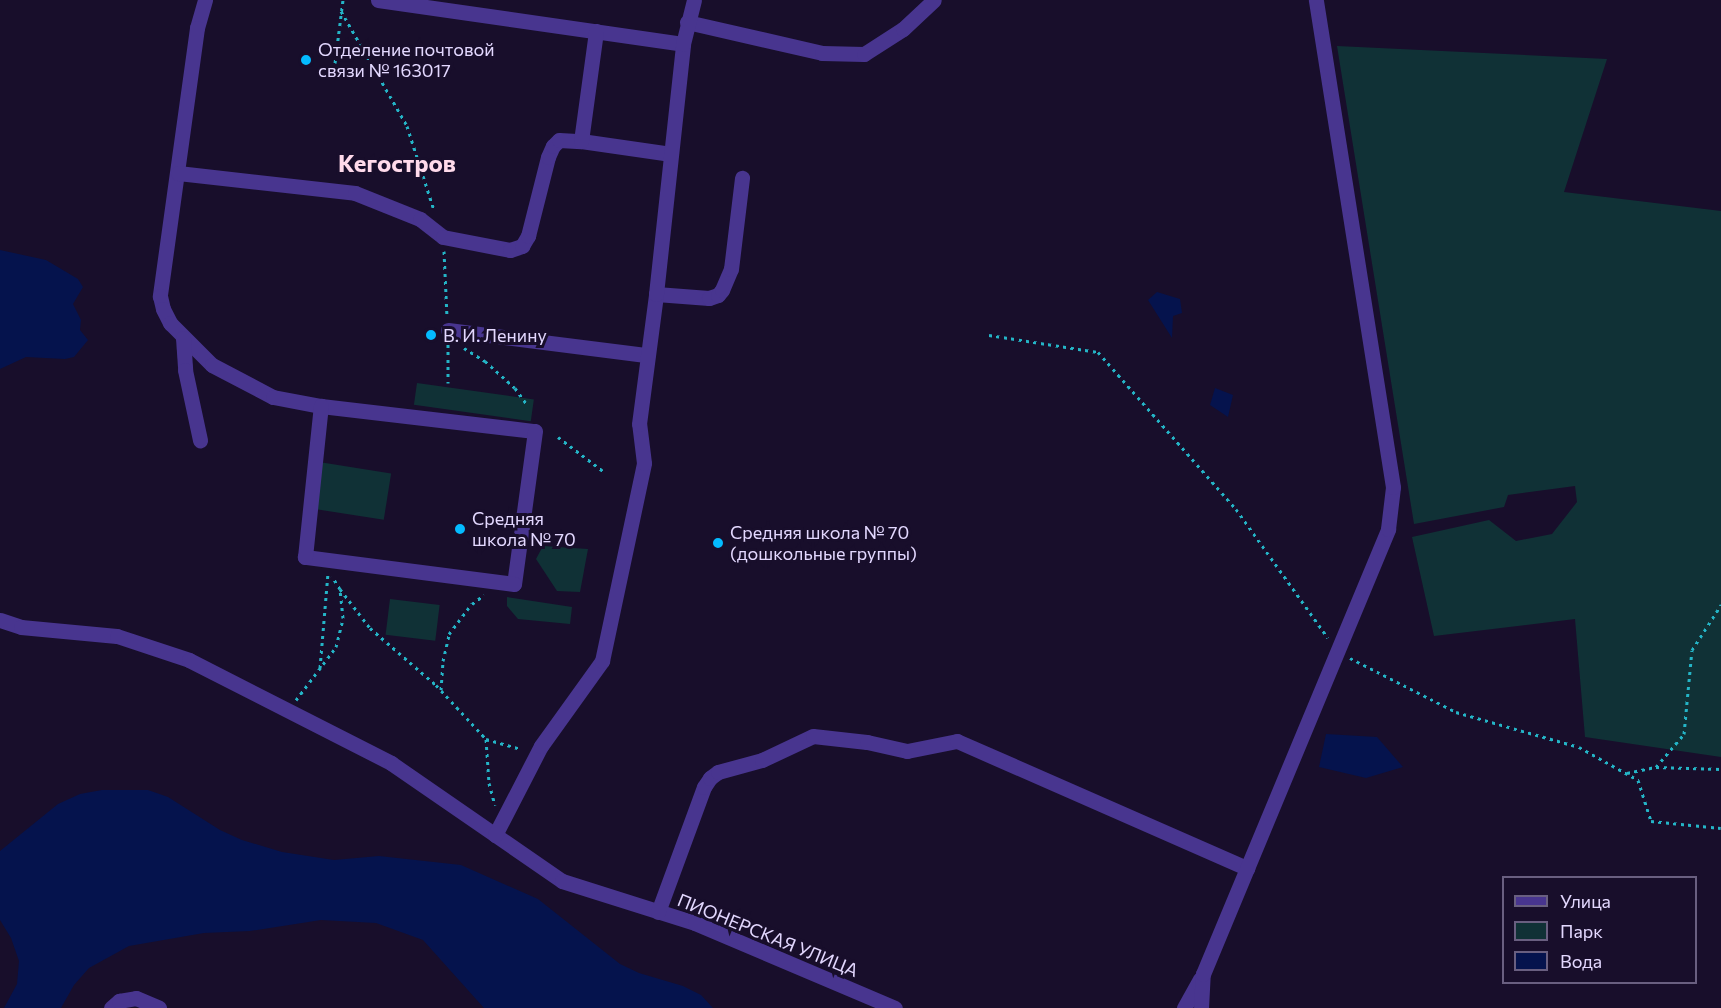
<!DOCTYPE html>
<html>
<head>
<meta charset="utf-8">
<style>
  body { margin:0 }
  #map { position:relative; width:1721px; height:1008px; overflow:hidden; background:#180e2b; font-family:Commissioner,sans-serif }
  div>[style] { position:absolute }
  .green>* { inset:0; background:#103136; transform-origin:0 0 }
  .water>* { inset:0; background:#05134d }
  .path>* { height:3px; margin-top:-1.5px; transform-origin:0; background:repeating-linear-gradient(90deg,#24b5c7 0 3px,transparent 0 7.5px) }
  .minor>* { height:15px; margin:-7.5px; padding:0 7.5px; transform-origin:7.5px; border-radius:7.5px; background:#48358f }
  .dots>* { width:16px; height:16px; translate:-50% -50%; box-sizing:border-box; border:3px solid #180e2b; border-radius:50% }
  span { translate:-50% -50%; white-space:nowrap; text-align:center; line-height:1.15; -webkit-text-stroke:6px #180e2b; paint-order:stroke }
  .poi-label { font-size:18px; color:#e3d8ff }
  .left { translate:0 -50%; text-align:left }
  .street-label { font-size:18px; color:#e3d8ff }
  .district-label { font-size:24px; color:#ffdaeb; font-weight:700 }
  .legend { position:absolute; left:1502px; top:876px; width:195px; height:108px; box-sizing:border-box; background:#180e2b; border:2px solid #695f80; margin:0; padding:8px 10px; list-style:none; font-size:18px; color:#e3d8ff }
  .legend li { display:flex; align-items:center; gap:12px; height:30px }
  .legend b { width:30px; border:2px solid #695f80 }
</style>
</head>
<body>
<div id="map">
  <div class="green">
    <div style="clip-path:polygon(1337px 46px,1607px 59px,1564px 192px,1721px 211px,1721px 757px,1585px 737px,1575px 619px,1434px 636px,1412px 537px,1489px 520px,1516px 541px,1552px 534px,1577px 502px,1575px 486px,1508px 495px,1504px 507px,1414px 524px)"></div>
    <div style="left:417px;top:383px;width:118px;height:22px;rotate:8deg"></div>
    <div style="left:319px;top:462px;width:73px;height:47px;rotate:9deg"></div>
    <div style="clip-path:polygon(543px 546px,588px 549px,580px 592px,557px 591px,536px 559px)"></div>
    <div style="clip-path:polygon(507px 597px,572px 607px,570px 624px,518px 619px,507px 606px)"></div>
    <div style="left:390px;top:599px;width:50px;height:36px;rotate:7deg"></div>
  </div>
  <div class="water">
    <div style="clip-path:polygon(0 250px,46px 260px,78px 279px,83px 287px,73px 304px,81px 320px,80px 330px,88px 340px,74px 357px,65px 359px,26px 357px,0 369px)"></div>
    <div style="clip-path:polygon(1157px 292px,1180px 299px,1182px 313px,1173px 316px,1172px 338px,1148px 300px)"></div>
    <div style="clip-path:polygon(1215px 388px,1233px 395px,1228px 417px,1210px 405px)"></div>
    <div style="clip-path:polygon(1326px 734px,1377px 737px,1403px 767px,1366px 778px,1319px 767px)"></div>
    <div style="clip-path:polygon(102px 790px,148px 790px,168px 797px,220px 830px,242px 840px,282px 852px,334px 860px,379px 856px,461px 865px,538px 899px,620px 964px,639px 973px,683px 986px,701px 995px,713px 1008px,484px 1008px,423px 940px,376px 923px,321px 920px,250px 931px,204px 933px,129px 946px,89px 968px,74px 985px,61px 1008px,4px 1008px,17px 984px,19px 961px,11px 938px,0 920px,0 851px,58px 804px,80px 794px)"></div>
  </div>
  <div class="path">
    <div style="left:341px;top:11px;width:133px;rotate:60.1deg"></div>
    <div style="left:407px;top:126px;width:88px;rotate:72.2deg"></div>
    <div style="left:335px;top:63px;width:64px;rotate:-82.8deg"></div>
    <div style="left:444px;top:251px;width:65px;rotate:87.4deg"></div>
    <div style="left:989px;top:335px;width:110px;rotate:8.9deg"></div>
    <div style="left:1098px;top:352px;width:209px;rotate:48.7deg"></div>
    <div style="left:1236px;top:509px;width:158px;rotate:54.5deg"></div>
    <div style="left:448px;top:344px;width:39px;rotate:90deg"></div>
    <div style="left:464px;top:348px;width:25px;rotate:32deg"></div>
    <div style="left:485px;top:361px;width:40px;rotate:42deg"></div>
    <div style="left:515px;top:388px;width:22px;rotate:54deg"></div>
    <div style="left:558px;top:437px;width:56px;rotate:37.1deg"></div>
    <div style="left:340px;top:589px;width:49px;rotate:52.4deg"></div>
    <div style="left:370px;top:628px;width:87px;rotate:40.8deg"></div>
    <div style="left:436px;top:685px;width:74px;rotate:47.2deg"></div>
    <div style="left:486px;top:739px;width:37px;rotate:16deg"></div>
    <div style="left:1350px;top:658px;width:119px;rotate:27deg"></div>
    <div style="left:1456px;top:712px;width:128px;rotate:15.9deg"></div>
    <div style="left:1579px;top:747px;width:68px;rotate:29.2deg"></div>
    <div style="left:1638px;top:780px;width:43px;rotate:72.4deg"></div>
    <div style="left:1651px;top:821px;width:70px;rotate:5.7deg"></div>
    <div style="left:320px;top:668px;width:95px;rotate:-85.2deg"></div>
    <div style="left:441px;top:690px;width:29px;rotate:-86deg"></div>
    <div style="left:443px;top:661px;width:28px;rotate:-77deg"></div>
    <div style="left:449px;top:634px;width:38px;rotate:-53deg"></div>
    <div style="left:472px;top:604px;width:15px;rotate:-37deg"></div>
    <div style="left:296px;top:700px;width:66px;rotate:-53deg"></div>
    <div style="left:336px;top:647px;width:30px;rotate:-76deg"></div>
    <div style="left:343px;top:618px;width:29px;rotate:-96deg"></div>
    <div style="left:340px;top:589px;width:15px;rotate:-122deg"></div>
    <div style="left:486px;top:739px;width:44px;rotate:86.1deg"></div>
    <div style="left:489px;top:783px;width:23px;rotate:75deg"></div>
    <div style="left:1656px;top:767px;width:43px;rotate:-49.7deg"></div>
    <div style="left:1684px;top:734px;width:84px;rotate:-84.6deg"></div>
    <div style="left:1692px;top:650px;width:54px;rotate:-57.2deg"></div>
    <div style="left:1627px;top:773px;width:30px;rotate:-12deg"></div>
    <div style="left:1656px;top:767px;width:65px;rotate:1.8deg"></div>
  </div>
  <div class="minor">
    <div style="left:205px;top:0;width:29px;rotate:106deg"></div>
    <div style="left:197px;top:28px;width:271px;rotate:97.9deg"></div>
    <div style="left:160px;top:296px;width:13px;rotate:77deg"></div>
    <div style="left:163px;top:309px;width:16px;rotate:63deg"></div>
    <div style="left:170px;top:323px;width:59px;rotate:45deg"></div>
    <div style="left:212px;top:365px;width:69px;rotate:27.7deg"></div>
    <div style="left:273px;top:397px;width:49px;rotate:10.6deg"></div>
    <div style="left:321px;top:406px;width:215px;rotate:6.7deg"></div>
    <div style="left:535px;top:431px;width:154px;rotate:97.8deg"></div>
    <div style="left:514px;top:584px;width:211px;rotate:-172.6deg"></div>
    <div style="left:305px;top:557px;width:152px;rotate:-84deg"></div>
    <div style="left:378px;top:0;width:308px;rotate:8.2deg"></div>
    <div style="left:687px;top:22px;width:139px;rotate:12.9deg"></div>
    <div style="left:822px;top:53px;width:42px;rotate:1.4deg"></div>
    <div style="left:864px;top:54px;width:46px;rotate:-32.7deg"></div>
    <div style="left:903px;top:29px;width:42px;rotate:-43.1deg"></div>
    <div style="left:581px;top:141px;width:91px;rotate:8.2deg"></div>
    <div style="left:178px;top:173px;width:178px;rotate:6.4deg"></div>
    <div style="left:355px;top:193px;width:70px;rotate:21.8deg"></div>
    <div style="left:420px;top:219px;width:29px;rotate:38deg"></div>
    <div style="left:443px;top:237px;width:68px;rotate:11deg"></div>
    <div style="left:510px;top:250px;width:13px;rotate:-18deg"></div>
    <div style="left:522px;top:246px;width:12px;rotate:-59deg"></div>
    <div style="left:528px;top:236px;width:81px;rotate:-75.8deg"></div>
    <div style="left:548px;top:157px;width:12px;rotate:-66deg"></div>
    <div style="left:553px;top:146px;width:8px;rotate:-45deg"></div>
    <div style="left:559px;top:140px;width:22px;rotate:3deg"></div>
    <div style="left:581px;top:141px;width:111px;rotate:-82.2deg"></div>
    <div style="left:656px;top:294px;width:53px;rotate:4.3deg"></div>
    <div style="left:709px;top:298px;width:9px;rotate:-18deg"></div>
    <div style="left:718px;top:295px;width:6px;rotate:-51deg"></div>
    <div style="left:722px;top:290px;width:23px;rotate:-67deg"></div>
    <div style="left:731px;top:269px;width:92px;rotate:-83.1deg"></div>
    <div style="left:448px;top:330px;width:201px;rotate:7.2deg"></div>
    <div style="left:183px;top:338px;width:32px;rotate:86deg"></div>
    <div style="left:185px;top:370px;width:72px;rotate:77.9deg"></div>
    <div style="left:0;top:620px;width:22px;rotate:18deg"></div>
    <div style="left:21px;top:627px;width:96px;rotate:5.4deg"></div>
    <div style="left:117px;top:636px;width:76px;rotate:18.4deg"></div>
    <div style="left:189px;top:660px;width:227px;rotate:27deg"></div>
    <div style="left:391px;top:763px;width:208px;rotate:34.6deg"></div>
    <div style="left:562px;top:881px;width:139px;rotate:17.5deg"></div>
    <div style="left:695px;top:923px;width:217px;rotate:23deg"></div>
    <div style="left:495px;top:835px;width:100px;rotate:-62.7deg"></div>
    <div style="left:541px;top:746px;width:105px;rotate:-54.3deg"></div>
    <div style="left:602px;top:661px;width:202px;rotate:-78deg"></div>
    <div style="left:644px;top:463px;width:39px;rotate:-97deg"></div>
    <div style="left:639px;top:424px;width:131px;rotate:-82.5deg"></div>
    <div style="left:656px;top:294px;width:251px;rotate:-83.8deg"></div>
    <div style="left:683px;top:44px;width:45px;rotate:-76deg"></div>
    <div style="left:658px;top:912px;width:133px;rotate:-69.8deg"></div>
    <div style="left:704px;top:787px;width:11px;rotate:-56deg"></div>
    <div style="left:710px;top:778px;width:10px;rotate:-37deg"></div>
    <div style="left:718px;top:772px;width:46px;rotate:-15.3deg"></div>
    <div style="left:762px;top:760px;width:56px;rotate:-25.2deg"></div>
    <div style="left:813px;top:736px;width:54px;rotate:6.3deg"></div>
    <div style="left:867px;top:742px;width:41px;rotate:12.7deg"></div>
    <div style="left:907px;top:751px;width:51px;rotate:-11.3deg"></div>
    <div style="left:957px;top:741px;width:317px;rotate:23.7deg"></div>
    <div style="left:111px;top:1008px;width:11px;rotate:-41deg"></div>
    <div style="left:119px;top:1001px;width:17px;rotate:-10deg"></div>
    <div style="left:136px;top:998px;width:25px;rotate:23deg"></div>
    <div style="left:1184px;top:1008px;width:33px;rotate:-61deg"></div>
    <div style="left:1201px;top:1008px;width:34px;rotate:-87deg"></div>
    <div style="left:1203px;top:974px;width:482px;rotate:-67.4deg"></div>
    <div style="left:1388px;top:529px;width:42px;rotate:-83.2deg"></div>
    <div style="left:1393px;top:487px;width:493px;rotate:-99deg"></div>
  </div>
  <div class="dots">
    <div style="left:306px;top:60px;background:#04bbff"></div>
    <div style="left:431px;top:335px;background:#04bbff"></div>
    <div style="left:460px;top:529px;background:#04bbff"></div>
    <div style="left:718px;top:543px;background:#04bbff"></div>
  </div>
  <div class="poi-label">
    <span class="left" style="left:318px;top:60px">Отделение почтовой<br>связи № 163017</span>
    <span class="left" style="left:443px;top:335px">В. И. Ленину</span>
    <span class="left" style="left:472px;top:529px">Средняя<br>школа № 70</span>
    <span class="left" style="left:730px;top:543px">Средняя школа № 70<br>(дошкольные группы)</span>
  </div>
  <div class="street-label">
    <span style="left:768px;top:935px;rotate:22deg">ПИОНЕРСКАЯ УЛИЦА</span>
  </div>
  <div class="district-label">
    <span style="left:397px;top:163px">Кегостров</span>
  </div>
  <ul class="legend">
  <li><b style="height:8px;background:#48358f"></b>Улица</li>
  <li><b style="height:16px;background:#103136"></b>Парк</li>
  <li><b style="height:16px;background:#05134d"></b>Вода</li>
  </ul>
</div>
</body>
</html>
